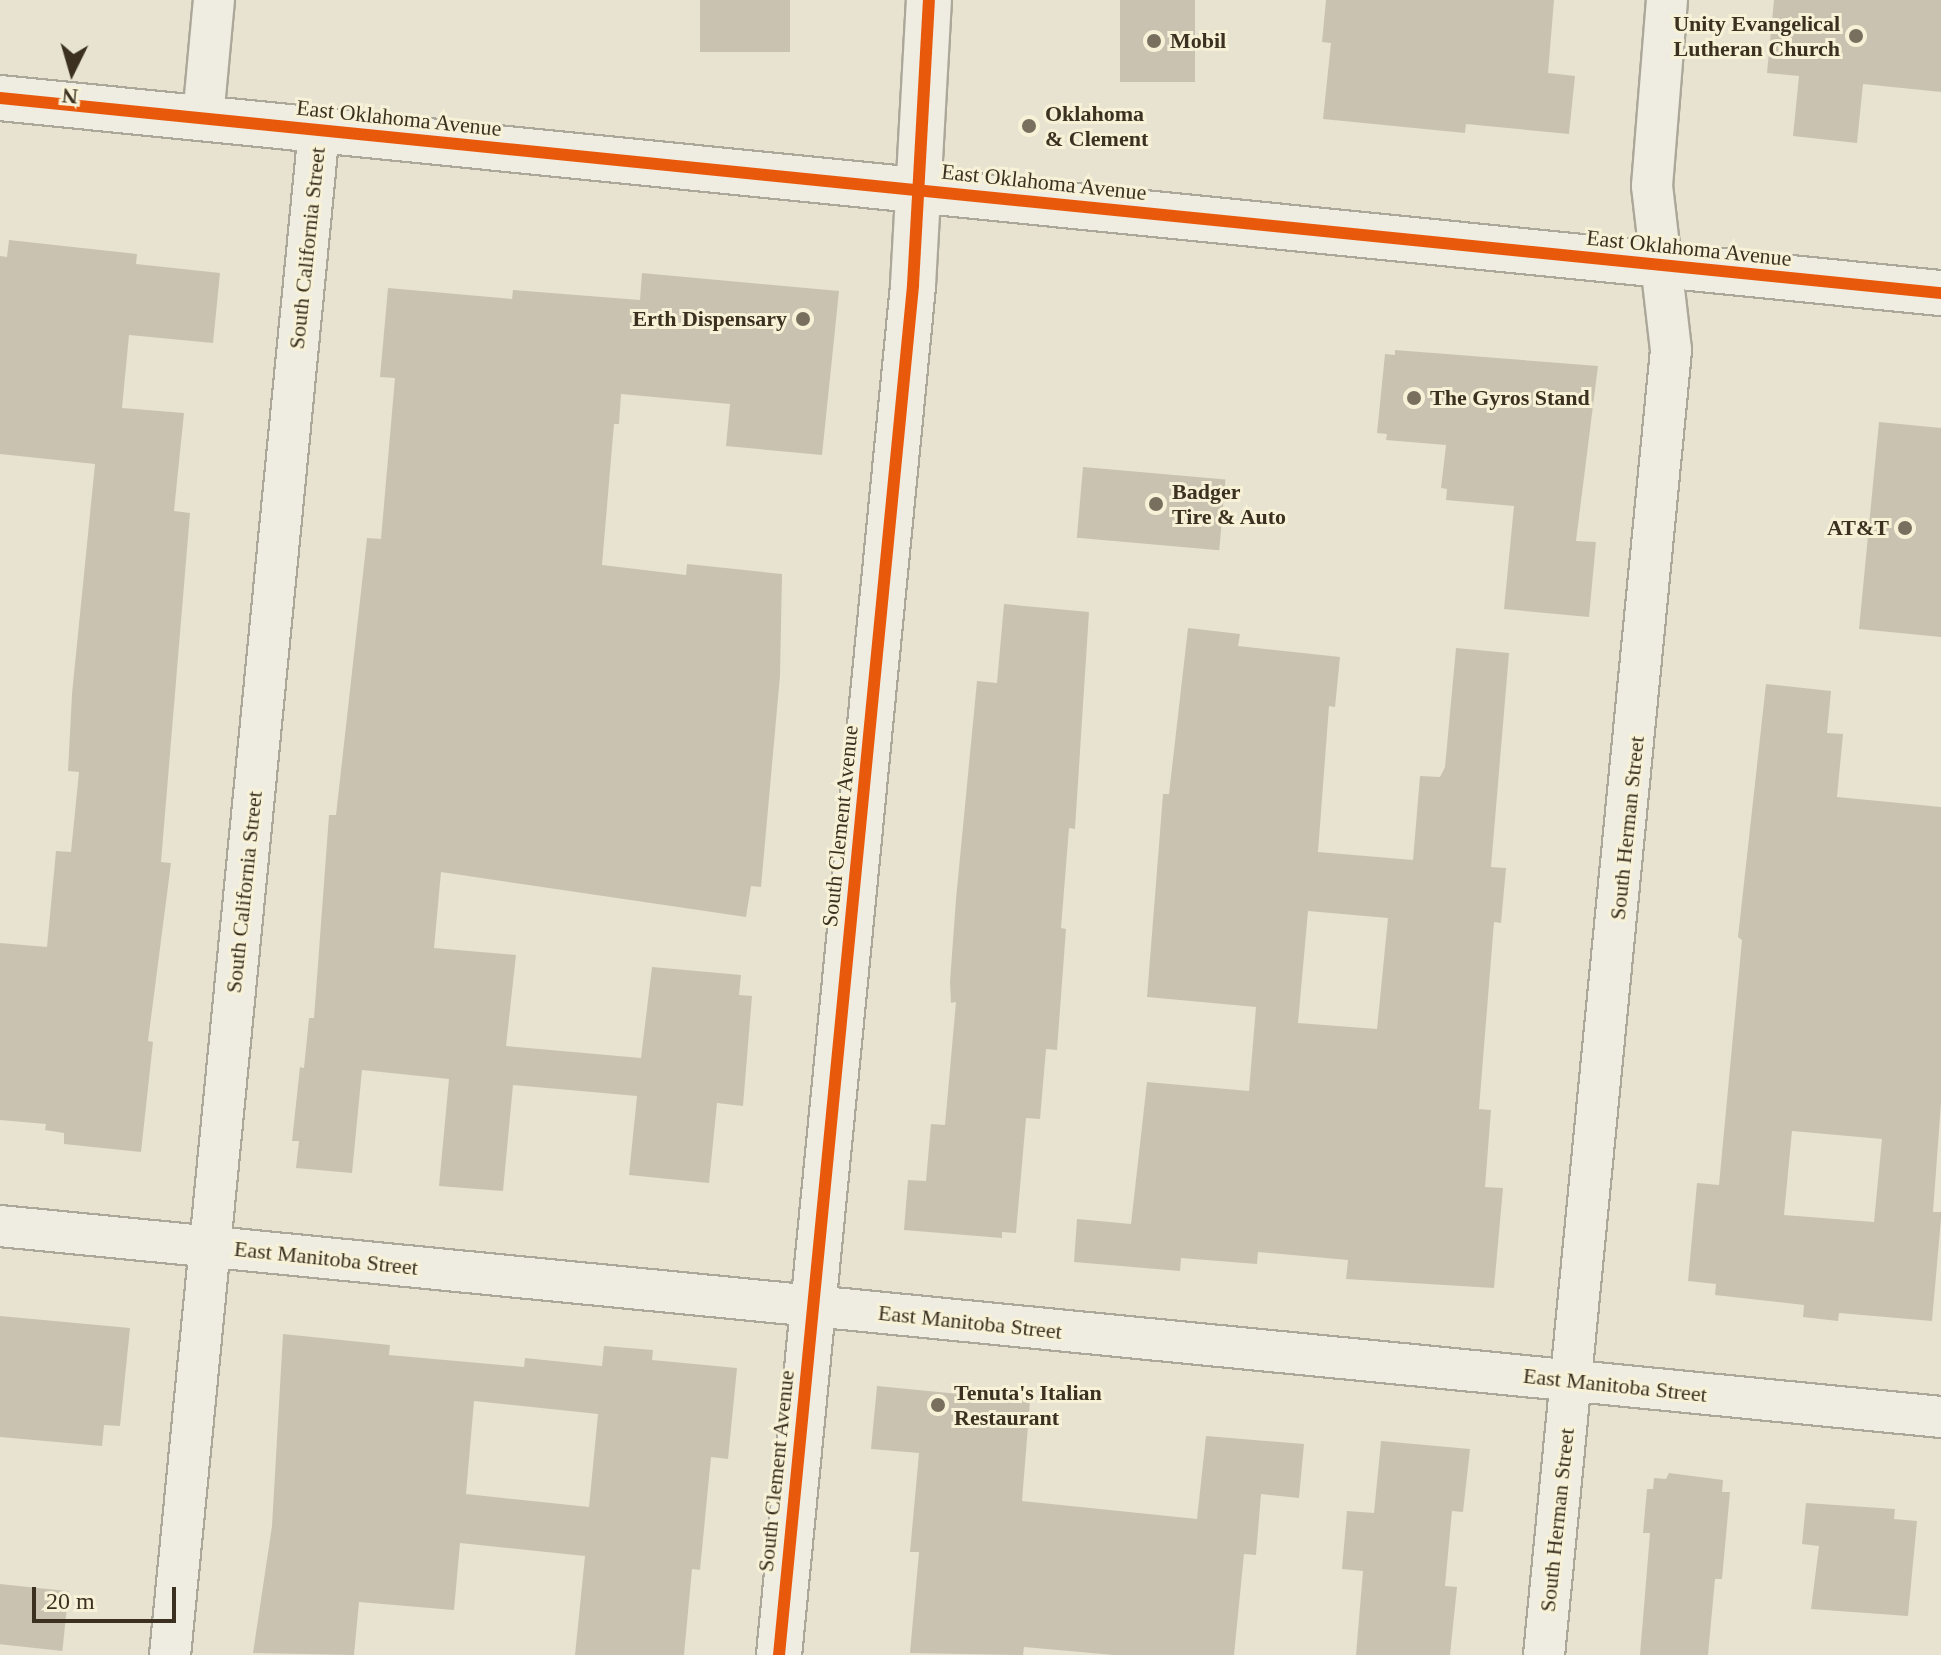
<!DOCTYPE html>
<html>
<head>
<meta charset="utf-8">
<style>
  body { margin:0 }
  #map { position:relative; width:1941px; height:1655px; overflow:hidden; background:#e7e3d0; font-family:"Times New Roman",serif }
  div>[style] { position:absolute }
  .building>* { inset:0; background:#cac2b1; transform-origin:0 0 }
  .roads { filter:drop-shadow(2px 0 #aca899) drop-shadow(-2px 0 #aca899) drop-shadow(0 2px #aca899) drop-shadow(0 -2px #aca899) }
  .minor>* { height:40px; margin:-20px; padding:0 20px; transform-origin:20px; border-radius:20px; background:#efece2 }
  .tertiary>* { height:44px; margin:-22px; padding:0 22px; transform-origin:22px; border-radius:22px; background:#efece2 }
  .secondary>* { height:44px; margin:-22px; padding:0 22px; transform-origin:22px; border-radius:22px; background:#efece2 }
  .cycleway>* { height:12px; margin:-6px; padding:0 6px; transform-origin:6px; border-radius:6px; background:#e8590c }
  .dots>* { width:22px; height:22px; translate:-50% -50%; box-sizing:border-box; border:4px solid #f7f2d7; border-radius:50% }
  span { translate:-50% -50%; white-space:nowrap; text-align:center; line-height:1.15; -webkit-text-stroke:6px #f7f2d7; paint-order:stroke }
  .poi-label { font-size:22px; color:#3c3120; font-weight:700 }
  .right { translate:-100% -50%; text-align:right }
  .left { translate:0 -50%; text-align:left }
  .street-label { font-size:22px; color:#3c3120 }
  .north { position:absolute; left:32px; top:32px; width:80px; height:80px; -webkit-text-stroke:6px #f7f2d7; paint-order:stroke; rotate:185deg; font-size:22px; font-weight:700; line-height:32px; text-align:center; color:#3c3120 }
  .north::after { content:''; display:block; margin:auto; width:28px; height:36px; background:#3c3120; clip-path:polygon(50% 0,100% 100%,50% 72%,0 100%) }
  .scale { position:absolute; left:32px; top:1587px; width:144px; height:36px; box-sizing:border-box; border:4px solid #3c3120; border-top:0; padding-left:10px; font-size:24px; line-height:28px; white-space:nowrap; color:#3c3120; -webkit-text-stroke:6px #f7f2d7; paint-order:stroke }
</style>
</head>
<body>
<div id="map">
  <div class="building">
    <div style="left:700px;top:0;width:90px;height:52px"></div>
    <div style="left:1120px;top:0;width:75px;height:82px"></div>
    <div style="clip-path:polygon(1326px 0,1554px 0,1548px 73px,1575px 76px,1569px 134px,1466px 124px,1465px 133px,1323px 119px,1331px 43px,1322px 42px)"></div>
    <div style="clip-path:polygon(1774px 0,1941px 0,1941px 92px,1863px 84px,1857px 143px,1793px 136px,1799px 76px,1767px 73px)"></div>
    <div style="clip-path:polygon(9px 240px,137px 254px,136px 264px,220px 273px,213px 343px,129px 335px,122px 408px,184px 413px,174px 511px,190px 513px,161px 862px,171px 863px,148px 1041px,153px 1042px,141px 1152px,64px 1144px,64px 1133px,45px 1130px,46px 1124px,0 1120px,0 943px,47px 947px,56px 851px,71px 852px,79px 772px,68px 771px,72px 694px,95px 464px,0 454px,0 256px,7px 257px)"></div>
    <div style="clip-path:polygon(642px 273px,839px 291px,822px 455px,726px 446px,730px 404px,621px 394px,619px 424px,614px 424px,602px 565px,686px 575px,687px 564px,782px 574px,780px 676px,761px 887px,751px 886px,746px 917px,441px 872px,434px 948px,516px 955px,506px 1046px,641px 1058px,652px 967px,741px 975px,739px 995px,752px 996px,743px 1106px,717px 1103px,709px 1183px,629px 1175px,637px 1096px,513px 1085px,503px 1191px,439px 1186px,449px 1079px,362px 1070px,352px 1173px,296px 1168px,299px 1141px,292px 1141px,300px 1067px,304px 1068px,309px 1018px,314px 1018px,329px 815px,336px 815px,367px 538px,381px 539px,395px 378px,380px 377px,388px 288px,512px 299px,513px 290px,640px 300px)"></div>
    <div style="clip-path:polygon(1395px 350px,1598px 366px,1576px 541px,1596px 542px,1589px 617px,1504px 609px,1514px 506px,1446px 500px,1447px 489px,1441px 488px,1446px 445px,1386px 440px,1387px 434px,1377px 433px,1385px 354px,1395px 355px)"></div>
    <div style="clip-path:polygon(1879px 422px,1941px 428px,1941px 637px,1859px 629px)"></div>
    <div style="left:1083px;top:467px;width:143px;height:71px;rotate:5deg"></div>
    <div style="clip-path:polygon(1004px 604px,1089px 612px,1075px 829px,1069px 828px,1061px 928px,1066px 929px,1057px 1050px,1046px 1049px,1040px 1119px,1026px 1118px,1016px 1233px,1002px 1232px,1002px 1238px,904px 1230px,908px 1180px,926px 1181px,931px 1124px,945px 1125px,956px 1002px,951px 1003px,950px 982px,956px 899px,977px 681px,997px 683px)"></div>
    <div style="clip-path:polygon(evenodd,1188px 628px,1240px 634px,1238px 646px,1340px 657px,1335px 707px,1329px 706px,1318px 852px,1413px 860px,1420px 776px,1440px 777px,1445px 767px,1456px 648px,1509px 653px,1491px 867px,1506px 868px,1501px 923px,1494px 922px,1479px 1109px,1491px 1110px,1485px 1187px,1503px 1188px,1494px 1288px,1346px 1279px,1348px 1260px,1258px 1252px,1257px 1264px,1181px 1258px,1180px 1271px,1074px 1262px,1077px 1219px,1131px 1224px,1147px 1082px,1249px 1091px,1256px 1007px,1147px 997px,1163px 794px,1169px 794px,1188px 628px,1308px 911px,1388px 918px,1377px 1029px,1298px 1023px,1308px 911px)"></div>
    <div style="clip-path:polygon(evenodd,1766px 684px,1831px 691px,1827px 733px,1843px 734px,1837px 797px,1941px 807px,1941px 1103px,1933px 1212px,1941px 1212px,1941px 1219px,1932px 1321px,1839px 1313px,1838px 1321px,1803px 1317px,1804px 1305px,1715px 1295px,1716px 1284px,1688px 1281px,1697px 1183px,1719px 1185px,1742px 940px,1738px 937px,1766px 684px,1792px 1131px,1882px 1139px,1874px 1222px,1784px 1215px,1792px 1131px)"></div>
    <div style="clip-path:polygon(0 1316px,130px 1328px,120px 1426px,104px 1425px,102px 1446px,0 1437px)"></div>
    <div style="clip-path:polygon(evenodd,283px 1334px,390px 1345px,389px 1355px,524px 1367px,525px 1358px,602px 1366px,604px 1346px,653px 1350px,652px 1360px,737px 1368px,728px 1459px,711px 1457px,700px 1570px,692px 1569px,684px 1655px,575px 1655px,585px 1556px,460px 1543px,454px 1610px,359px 1602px,354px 1655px,253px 1653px,272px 1526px,283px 1334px,474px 1401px,598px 1414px,589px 1507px,466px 1494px,474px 1401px)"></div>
    <div style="clip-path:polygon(877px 1386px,1030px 1401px,1022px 1501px,1197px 1519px,1206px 1436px,1304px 1444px,1299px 1498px,1261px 1494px,1256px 1555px,1244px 1554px,1234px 1655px,1114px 1655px,1024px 1647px,1023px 1655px,910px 1653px,919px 1552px,910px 1552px,919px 1453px,871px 1449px)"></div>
    <div style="clip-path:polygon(1381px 1441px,1470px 1449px,1463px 1512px,1452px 1511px,1445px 1586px,1457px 1587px,1450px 1655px,1356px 1655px,1363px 1571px,1342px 1569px,1347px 1511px,1374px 1513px)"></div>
    <div style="clip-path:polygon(1669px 1473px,1723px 1480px,1722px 1492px,1730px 1492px,1722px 1579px,1715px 1579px,1708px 1655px,1640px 1655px,1650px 1533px,1643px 1533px,1647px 1489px,1653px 1489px,1654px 1478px,1666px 1479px)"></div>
    <div style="clip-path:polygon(1806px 1503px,1895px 1509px,1894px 1519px,1917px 1521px,1908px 1616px,1811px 1609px,1819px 1546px,1802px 1544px)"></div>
    <div style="left:0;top:1584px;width:69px;height:60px;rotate:6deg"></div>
  </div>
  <div class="roads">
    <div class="minor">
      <div style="left:203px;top:118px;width:119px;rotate:-84.7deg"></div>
      <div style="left:0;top:1226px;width:1950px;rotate:5.62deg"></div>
      <div style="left:170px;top:1655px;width:1532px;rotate:-84.42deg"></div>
      <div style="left:1544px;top:1655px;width:1311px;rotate:-84.44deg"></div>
      <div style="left:1671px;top:350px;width:165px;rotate:-96.6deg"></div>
      <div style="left:1652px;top:186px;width:187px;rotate:-85.4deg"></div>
    </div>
    <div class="tertiary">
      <div style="left:779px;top:1655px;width:1377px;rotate:-84.41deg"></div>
      <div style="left:913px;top:285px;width:285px;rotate:-86.8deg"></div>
    </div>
    <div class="secondary">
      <div style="left:0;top:98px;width:1951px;rotate:5.74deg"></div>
    </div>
  </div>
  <div class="cycleway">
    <div style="left:0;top:98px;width:1951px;rotate:5.74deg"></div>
    <div style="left:779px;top:1655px;width:1377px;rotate:-84.41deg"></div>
    <div style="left:913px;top:285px;width:285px;rotate:-86.8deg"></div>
  </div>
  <div class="dots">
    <div style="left:1856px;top:36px;background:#786f5e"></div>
    <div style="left:1154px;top:41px;background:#786f5e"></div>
    <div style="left:1029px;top:126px;background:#786f5e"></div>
    <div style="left:803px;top:319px;background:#786f5e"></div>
    <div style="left:1414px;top:398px;background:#786f5e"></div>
    <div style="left:1156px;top:504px;background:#786f5e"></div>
    <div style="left:1905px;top:528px;background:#786f5e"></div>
    <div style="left:938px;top:1405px;background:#786f5e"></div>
  </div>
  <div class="poi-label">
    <span class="right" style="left:1840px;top:36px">Unity Evangelical<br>Lutheran Church</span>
    <span class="left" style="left:1170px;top:41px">Mobil</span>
    <span class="left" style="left:1045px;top:126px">Oklahoma<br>&amp; Clement</span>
    <span class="right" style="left:787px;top:319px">Erth Dispensary</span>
    <span class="left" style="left:1430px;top:398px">The Gyros Stand</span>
    <span class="left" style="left:1172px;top:504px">Badger<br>Tire &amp; Auto</span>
    <span class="right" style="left:1889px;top:528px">AT&amp;T</span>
    <span class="left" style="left:954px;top:1405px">Tenuta's Italian<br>Restaurant</span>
  </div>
  <div class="street-label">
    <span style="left:399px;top:118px;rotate:6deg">East Oklahoma Avenue</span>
    <span style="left:1044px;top:182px;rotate:6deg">East Oklahoma Avenue</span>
    <span style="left:307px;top:248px;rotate:-84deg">South California Street</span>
    <span style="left:1689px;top:248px;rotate:6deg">East Oklahoma Avenue</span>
    <span style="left:840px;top:826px;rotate:-84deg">South Clement Avenue</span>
    <span style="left:1627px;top:828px;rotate:-84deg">South Herman Street</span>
    <span style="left:244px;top:892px;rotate:-84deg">South California Street</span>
    <span style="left:326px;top:1258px;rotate:6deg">East Manitoba Street</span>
    <span style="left:970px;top:1322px;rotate:6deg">East Manitoba Street</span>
    <span style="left:1615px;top:1385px;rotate:6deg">East Manitoba Street</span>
    <span style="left:776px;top:1471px;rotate:-84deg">South Clement Avenue</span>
    <span style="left:1557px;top:1520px;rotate:-84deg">South Herman Street</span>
  </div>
  <div class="north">N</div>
  <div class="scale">20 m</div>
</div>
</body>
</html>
